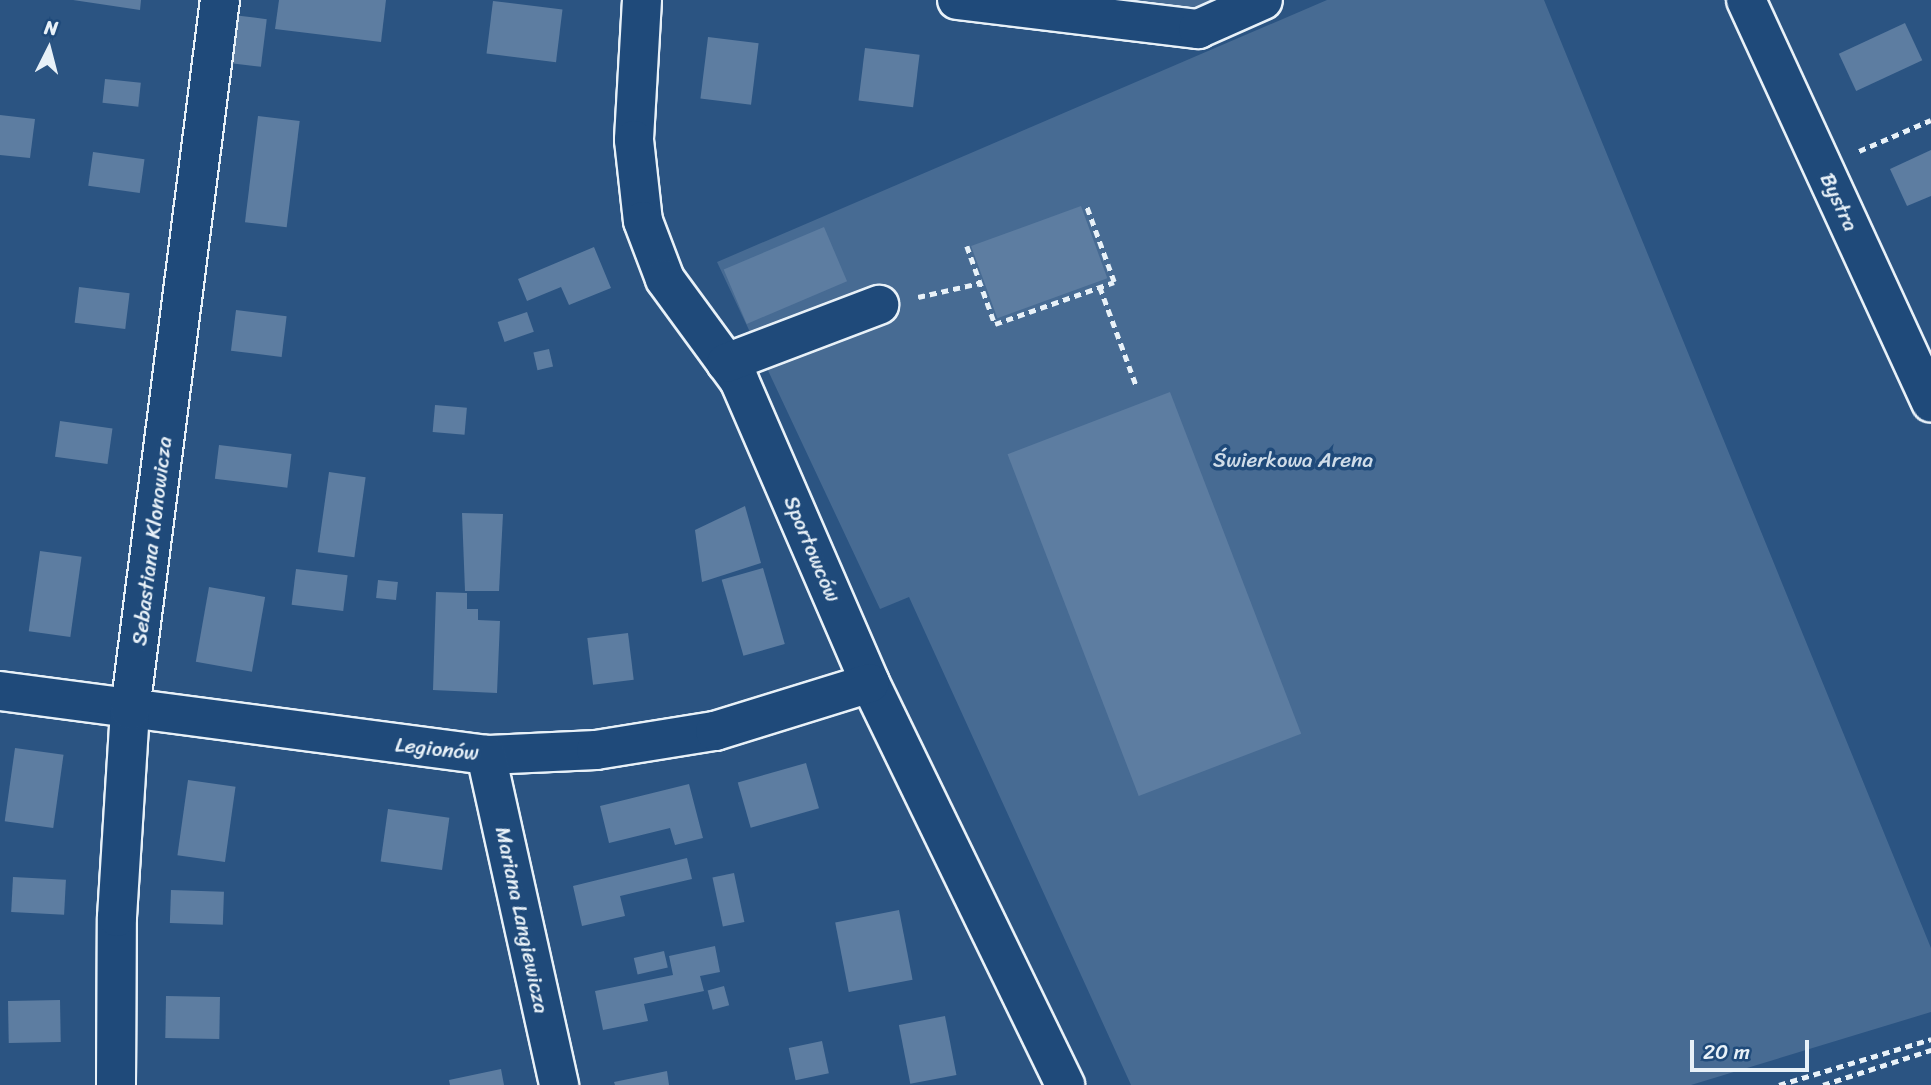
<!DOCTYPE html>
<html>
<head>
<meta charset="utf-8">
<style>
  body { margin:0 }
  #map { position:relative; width:1931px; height:1085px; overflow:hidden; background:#2b5482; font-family:Sriracha,sans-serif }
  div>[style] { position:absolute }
  .green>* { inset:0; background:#476b93 }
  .building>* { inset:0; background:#5d7da1; transform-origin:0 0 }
  .path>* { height:4.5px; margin-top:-2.25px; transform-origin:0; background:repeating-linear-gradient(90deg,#e8f1f8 0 7px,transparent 0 12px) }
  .roads { filter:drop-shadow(2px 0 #e8f1f8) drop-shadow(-2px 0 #e8f1f8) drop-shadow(0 2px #e8f1f8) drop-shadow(0 -2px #e8f1f8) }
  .minor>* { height:38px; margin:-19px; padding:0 19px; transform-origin:19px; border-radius:19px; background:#1f4a7a }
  span { translate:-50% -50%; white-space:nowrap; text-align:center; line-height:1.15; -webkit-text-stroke:7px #1f4a7a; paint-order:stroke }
  .street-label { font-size:21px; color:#e8f1f8 }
  .park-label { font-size:21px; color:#d0dde9 }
  .north { position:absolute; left:14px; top:14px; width:70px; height:70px; -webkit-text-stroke:5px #1f4a7a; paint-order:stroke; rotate:6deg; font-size:19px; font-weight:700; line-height:28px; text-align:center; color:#e8f1f8 }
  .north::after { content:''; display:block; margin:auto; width:24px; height:32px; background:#e8f1f8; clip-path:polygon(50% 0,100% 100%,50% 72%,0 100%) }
  .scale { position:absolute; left:1690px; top:1040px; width:119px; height:32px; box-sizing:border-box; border:4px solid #e8f1f8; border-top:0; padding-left:9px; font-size:21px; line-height:24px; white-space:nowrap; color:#e8f1f8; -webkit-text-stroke:5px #1f4a7a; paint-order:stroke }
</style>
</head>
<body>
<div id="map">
  <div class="green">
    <div style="clip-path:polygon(1076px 0,1227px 0,1195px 14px)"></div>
    <div style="clip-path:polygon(1327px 0,1544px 0,1931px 948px,1931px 1012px,1691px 1085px,1131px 1085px,909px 597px,880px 609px,717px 262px)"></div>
  </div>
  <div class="building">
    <div style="clip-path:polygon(73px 0,141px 0,140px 10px)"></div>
    <div style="clip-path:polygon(279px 0,386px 0,381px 42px,275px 29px)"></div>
    <div style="left:493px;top:1px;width:70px;height:53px;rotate:7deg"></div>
    <div style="left:233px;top:15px;width:34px;height:48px;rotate:7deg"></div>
    <div style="left:1905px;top:23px;width:41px;height:73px;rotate:65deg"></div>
    <div style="left:708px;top:37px;width:51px;height:62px;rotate:7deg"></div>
    <div style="left:865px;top:48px;width:55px;height:53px;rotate:7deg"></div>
    <div style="left:105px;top:79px;width:36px;height:24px;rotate:6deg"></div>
    <div style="clip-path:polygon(0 115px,35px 119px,30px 158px,0 155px)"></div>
    <div style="left:258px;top:116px;width:42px;height:107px;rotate:7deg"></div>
    <div style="clip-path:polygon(1931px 150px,1931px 196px,1907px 206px,1890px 169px)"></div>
    <div style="left:93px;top:152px;width:52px;height:34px;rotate:8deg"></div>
    <div style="left:1081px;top:206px;width:77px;height:117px;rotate:70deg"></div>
    <div style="left:824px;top:227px;width:59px;height:109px;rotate:67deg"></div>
    <div style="clip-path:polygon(594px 247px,611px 288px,569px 305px,561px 287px,527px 301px,518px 279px)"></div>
    <div style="left:79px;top:287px;width:51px;height:36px;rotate:7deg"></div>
    <div style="left:236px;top:310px;width:51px;height:41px;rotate:7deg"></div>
    <div style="left:527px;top:312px;width:21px;height:31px;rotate:71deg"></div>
    <div style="left:549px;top:349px;width:18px;height:16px;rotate:77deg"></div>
    <div style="left:1170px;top:392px;width:366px;height:174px;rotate:69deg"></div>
    <div style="left:435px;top:405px;width:32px;height:27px;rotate:5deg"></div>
    <div style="left:60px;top:421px;width:53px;height:36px;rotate:8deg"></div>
    <div style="left:219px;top:445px;width:73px;height:34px;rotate:7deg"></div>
    <div style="left:329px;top:472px;width:37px;height:81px;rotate:8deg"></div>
    <div style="clip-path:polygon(745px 506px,761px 563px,702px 582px,695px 530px)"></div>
    <div style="clip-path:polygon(462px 513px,503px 514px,499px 591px,465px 591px)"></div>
    <div style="left:40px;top:551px;width:42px;height:81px;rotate:8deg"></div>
    <div style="left:763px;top:568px;width:79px;height:43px;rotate:74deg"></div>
    <div style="left:296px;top:569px;width:52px;height:36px;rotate:7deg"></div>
    <div style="left:378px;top:580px;width:20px;height:18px;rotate:6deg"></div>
    <div style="left:209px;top:587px;width:57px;height:76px;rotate:10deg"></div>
    <div style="clip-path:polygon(436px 592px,467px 593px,467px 609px,478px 609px,478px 620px,500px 621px,497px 693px,433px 690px)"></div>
    <div style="left:628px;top:633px;width:47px;height:41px;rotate:83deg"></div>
    <div style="left:15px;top:748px;width:49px;height:74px;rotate:8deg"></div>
    <div style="left:806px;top:763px;width:47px;height:71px;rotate:74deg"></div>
    <div style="left:188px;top:780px;width:48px;height:76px;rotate:8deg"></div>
    <div style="clip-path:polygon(689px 784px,703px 838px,675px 845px,670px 828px,609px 843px,600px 806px)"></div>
    <div style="left:388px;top:809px;width:62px;height:53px;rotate:8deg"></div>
    <div style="clip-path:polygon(687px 858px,692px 879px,620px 896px,625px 916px,582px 926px,573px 886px)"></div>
    <div style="left:734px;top:873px;width:50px;height:22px;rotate:78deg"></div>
    <div style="left:13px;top:877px;width:53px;height:35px;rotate:3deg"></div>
    <div style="left:171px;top:890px;width:53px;height:33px;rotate:2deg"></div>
    <div style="left:899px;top:910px;width:71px;height:65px;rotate:79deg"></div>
    <div style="clip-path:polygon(715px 946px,720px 972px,700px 976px,704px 991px,644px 1004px,648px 1021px,603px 1030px,595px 991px,673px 975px,669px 956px)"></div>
    <div style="left:664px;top:951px;width:17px;height:31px;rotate:77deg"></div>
    <div style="left:724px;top:986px;width:20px;height:17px;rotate:75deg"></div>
    <div style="left:166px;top:996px;width:54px;height:42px;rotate:1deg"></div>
    <div style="left:60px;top:1000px;width:42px;height:52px;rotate:89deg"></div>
    <div style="left:945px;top:1016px;width:60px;height:47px;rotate:79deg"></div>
    <div style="left:822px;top:1041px;width:33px;height:34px;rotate:78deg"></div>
    <div style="clip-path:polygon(501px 1069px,504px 1085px,450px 1085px,449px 1080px)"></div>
    <div style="clip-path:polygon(667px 1071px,669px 1085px,615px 1085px,614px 1082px)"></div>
  </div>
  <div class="path">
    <div style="left:1859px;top:151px;width:78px;rotate:-23.3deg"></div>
    <div style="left:967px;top:246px;width:83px;rotate:70.3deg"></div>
    <div style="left:995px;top:324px;width:126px;rotate:-19.4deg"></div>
    <div style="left:1114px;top:282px;width:82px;rotate:-110deg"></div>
    <div style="left:1100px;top:287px;width:104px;rotate:69.8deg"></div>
    <div style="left:918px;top:297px;width:64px;rotate:-12.7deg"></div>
    <div style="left:1779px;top:1085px;width:159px;rotate:-16.8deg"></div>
    <div style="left:1823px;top:1085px;width:114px;rotate:-18deg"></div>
  </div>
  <div class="roads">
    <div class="minor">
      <div style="left:642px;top:0;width:140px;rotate:93.3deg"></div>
      <div style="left:634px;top:140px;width:81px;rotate:83.7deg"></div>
      <div style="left:643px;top:221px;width:62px;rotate:69.2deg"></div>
      <div style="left:665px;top:279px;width:125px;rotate:53.8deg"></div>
      <div style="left:739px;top:380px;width:330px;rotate:66.6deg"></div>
      <div style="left:870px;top:683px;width:447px;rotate:64.1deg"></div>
      <div style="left:957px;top:0;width:243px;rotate:6.9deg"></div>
      <div style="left:1198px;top:29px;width:71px;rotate:-24deg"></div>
      <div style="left:1746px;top:0;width:443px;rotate:65.3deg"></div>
      <div style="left:726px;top:363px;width:164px;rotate:-20.8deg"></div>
      <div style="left:0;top:691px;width:490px;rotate:7.5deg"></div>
      <div style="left:486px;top:755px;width:110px;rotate:-2.6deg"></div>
      <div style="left:596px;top:750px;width:121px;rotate:-9.1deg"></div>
      <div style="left:715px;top:731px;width:162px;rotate:-17.2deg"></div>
      <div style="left:486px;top:755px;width:338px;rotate:77.5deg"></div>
      <div style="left:116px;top:1085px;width:168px;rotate:-89.7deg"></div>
      <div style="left:117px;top:917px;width:207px;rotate:-86.4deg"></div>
      <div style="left:130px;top:710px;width:716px;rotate:-82.78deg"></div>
    </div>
  </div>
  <div class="street-label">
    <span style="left:1839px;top:202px;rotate:65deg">Bystra</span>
    <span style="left:152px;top:541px;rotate:-83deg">Sebastiana Klonowicza</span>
    <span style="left:812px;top:549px;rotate:67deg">Sportowców</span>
    <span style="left:437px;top:749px;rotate:6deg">Legionów</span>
    <span style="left:522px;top:920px;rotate:78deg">Mariana Langiewicza</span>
  </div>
  <div class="park-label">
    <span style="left:1293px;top:460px">Świerkowa Arena</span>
  </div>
  <div class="north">N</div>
  <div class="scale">20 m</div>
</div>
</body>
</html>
